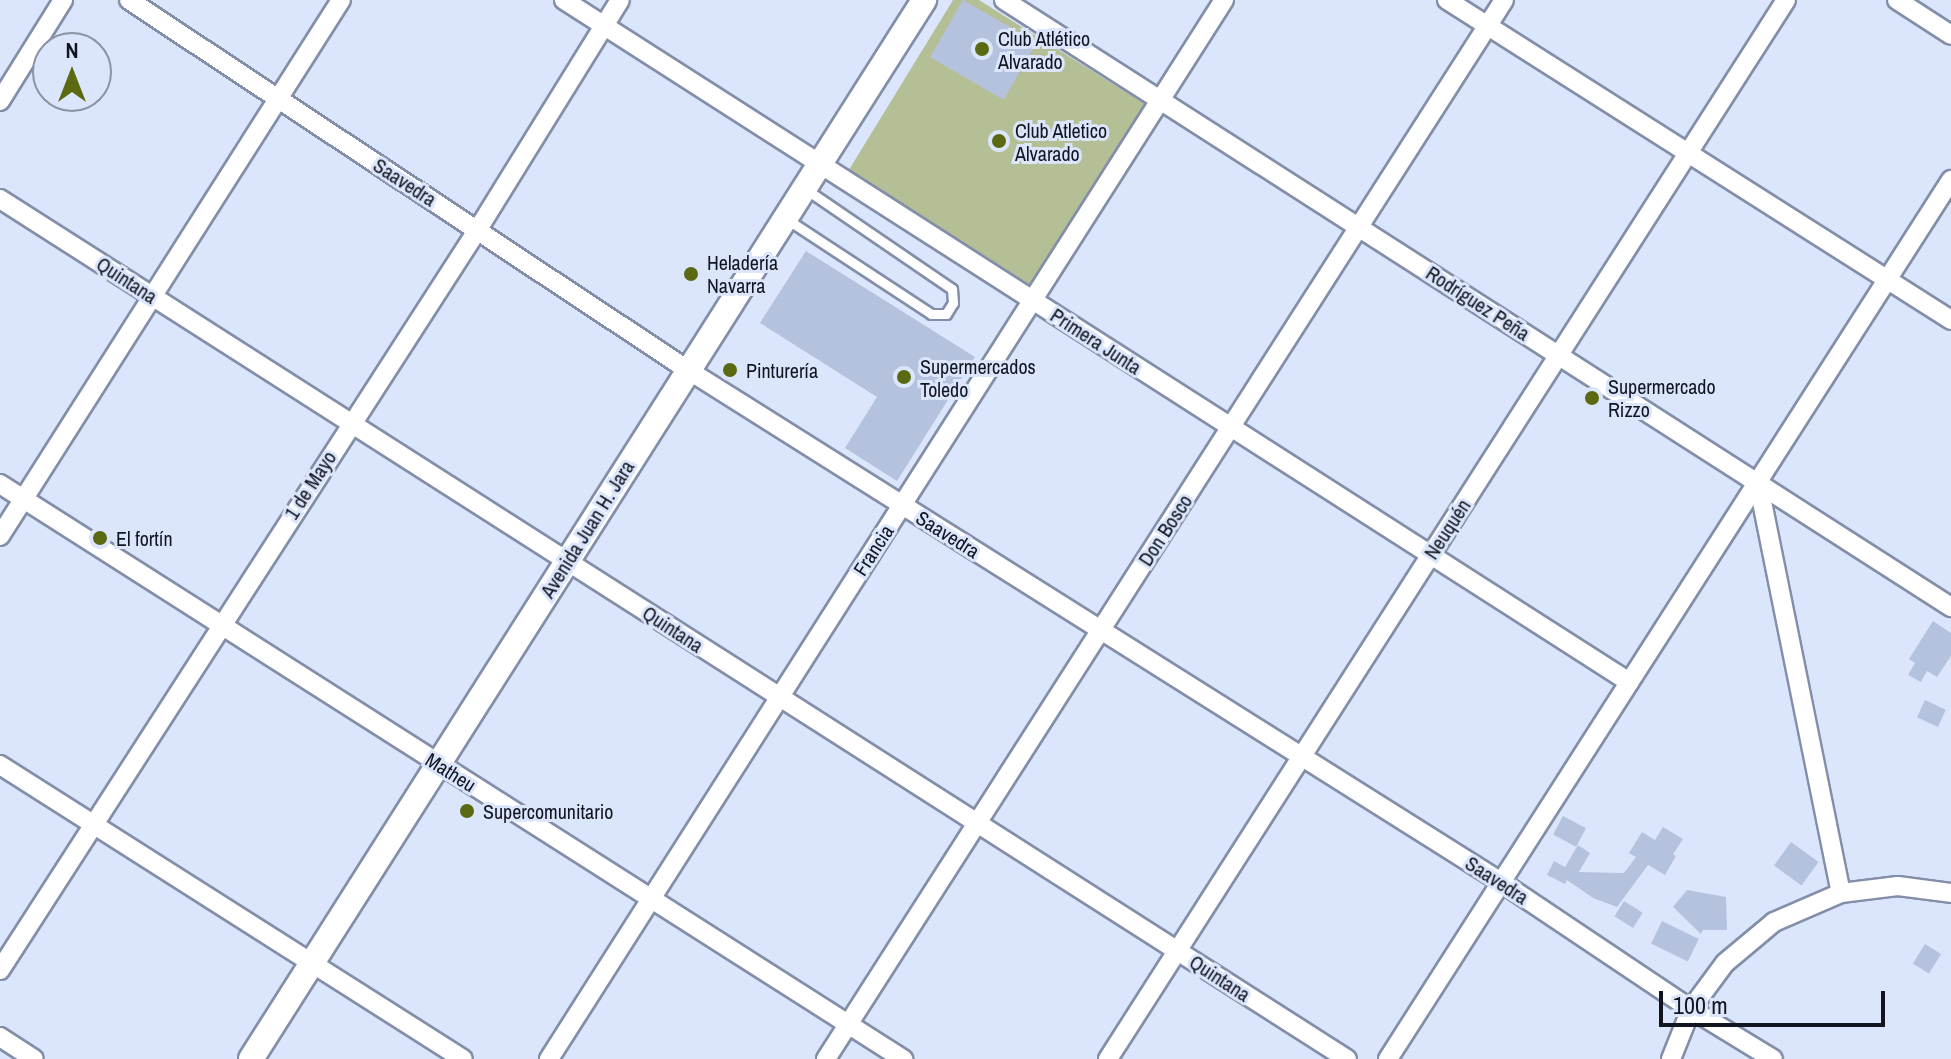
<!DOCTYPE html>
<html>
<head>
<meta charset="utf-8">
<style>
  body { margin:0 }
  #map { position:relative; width:1951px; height:1059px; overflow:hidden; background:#dbe6fc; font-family:"Archivo Narrow",sans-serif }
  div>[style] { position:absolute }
  .green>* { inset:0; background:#b5bf95 }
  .building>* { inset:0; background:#b5c2dd; transform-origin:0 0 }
  .roads { filter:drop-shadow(2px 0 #838fa9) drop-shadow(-2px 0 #838fa9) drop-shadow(0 2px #838fa9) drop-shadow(0 -2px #838fa9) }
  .service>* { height:9px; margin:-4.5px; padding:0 4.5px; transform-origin:4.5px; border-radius:4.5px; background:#fff }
  .minor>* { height:18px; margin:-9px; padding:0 9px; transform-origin:9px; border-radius:9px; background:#fff }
  .secondary>* { height:24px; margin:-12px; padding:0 12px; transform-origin:12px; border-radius:12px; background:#fff }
  .dots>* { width:22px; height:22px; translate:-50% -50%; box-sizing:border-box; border:4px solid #dbe6fc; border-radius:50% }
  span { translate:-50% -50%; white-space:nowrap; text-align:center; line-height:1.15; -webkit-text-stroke:6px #dbe6fc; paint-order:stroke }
  .poi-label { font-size:20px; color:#11151f }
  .left { translate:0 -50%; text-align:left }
  .street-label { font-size:20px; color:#11151f }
  .north { position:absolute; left:32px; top:32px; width:80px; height:80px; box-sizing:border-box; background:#dbe6fc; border:2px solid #8a92a4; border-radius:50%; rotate:0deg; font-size:22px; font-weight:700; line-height:32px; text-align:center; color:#11151f }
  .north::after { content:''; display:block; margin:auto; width:28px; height:36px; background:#5b6911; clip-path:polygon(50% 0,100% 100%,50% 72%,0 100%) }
  .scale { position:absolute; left:1659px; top:991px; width:226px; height:36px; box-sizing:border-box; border:4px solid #11151f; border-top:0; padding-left:10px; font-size:24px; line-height:28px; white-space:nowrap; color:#11151f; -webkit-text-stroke:6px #dbe6fc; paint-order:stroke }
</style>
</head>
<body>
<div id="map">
  <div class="green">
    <div style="clip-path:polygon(953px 0,979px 0,1153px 109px,1035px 294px,847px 173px)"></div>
  </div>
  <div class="building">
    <div style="left:963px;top:0;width:85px;height:66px;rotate:30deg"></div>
    <div style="clip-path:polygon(806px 251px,975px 357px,897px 481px,845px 448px,877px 397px,760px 323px)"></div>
    <div style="clip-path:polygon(1933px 621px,1951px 633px,1951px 656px,1937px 677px,1927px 671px,1921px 682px,1908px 675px,1915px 663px,1909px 659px)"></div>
    <div style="left:1925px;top:700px;width:23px;height:19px;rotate:25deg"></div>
    <div style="left:1563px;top:816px;width:26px;height:21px;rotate:28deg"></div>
    <div style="clip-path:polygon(1663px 827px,1683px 839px,1673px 854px,1676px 856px,1665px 875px,1648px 865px,1617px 907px,1593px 898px,1567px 880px,1565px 884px,1547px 875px,1554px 861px,1565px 867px,1578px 845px,1590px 853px,1579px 872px,1624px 873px,1636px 857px,1629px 853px,1642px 832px,1655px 840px)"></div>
    <div style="left:1791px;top:842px;width:34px;height:29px;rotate:36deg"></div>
    <div style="clip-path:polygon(1687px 890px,1726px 897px,1727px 930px,1703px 930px,1701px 934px,1673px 907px)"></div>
    <div style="left:1624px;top:901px;width:22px;height:18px;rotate:32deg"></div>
    <div style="left:1662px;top:921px;width:41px;height:25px;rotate:26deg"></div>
    <div style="left:1925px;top:944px;width:19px;height:23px;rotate:32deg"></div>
  </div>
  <div class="roads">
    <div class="service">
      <div style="left:785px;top:218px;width:175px;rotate:33.3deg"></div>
      <div style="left:931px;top:314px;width:15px"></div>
      <div style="left:946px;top:314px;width:13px;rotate:-58deg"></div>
      <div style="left:953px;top:303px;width:14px;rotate:-94deg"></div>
      <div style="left:952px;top:289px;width:176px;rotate:-145.7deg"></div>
    </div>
    <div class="minor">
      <div style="left:129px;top:0;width:670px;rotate:33.5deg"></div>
      <div style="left:688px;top:370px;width:961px;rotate:32.2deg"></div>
      <div style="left:1501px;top:882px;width:229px;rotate:33.8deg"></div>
      <div style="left:1691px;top:1009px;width:96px;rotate:31.4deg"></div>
      <div style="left:564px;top:0;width:1265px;rotate:32.63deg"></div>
      <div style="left:1004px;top:0;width:1125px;rotate:32.66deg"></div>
      <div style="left:1447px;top:0;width:597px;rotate:32.41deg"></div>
      <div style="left:1897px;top:0;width:64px;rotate:32.9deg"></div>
      <div style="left:0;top:101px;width:119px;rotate:-58deg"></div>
      <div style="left:0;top:199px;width:1598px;rotate:32.56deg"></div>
      <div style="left:1758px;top:482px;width:419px;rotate:78.6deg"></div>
      <div style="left:0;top:484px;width:1071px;rotate:32.49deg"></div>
      <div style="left:0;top:536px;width:635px;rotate:-57.54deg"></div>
      <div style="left:0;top:765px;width:548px;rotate:32.42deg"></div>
      <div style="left:0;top:970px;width:882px;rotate:-57.17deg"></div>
      <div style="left:478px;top:229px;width:269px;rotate:-58.2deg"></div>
      <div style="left:0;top:1037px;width:40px;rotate:32.9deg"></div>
      <div style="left:549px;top:1059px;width:1256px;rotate:-57.49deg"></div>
      <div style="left:826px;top:1059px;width:1257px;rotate:-57.37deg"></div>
      <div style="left:1108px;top:1059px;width:1257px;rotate:-57.37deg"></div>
      <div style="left:1388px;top:1059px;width:1044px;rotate:-57.36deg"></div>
      <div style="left:1671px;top:1059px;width:54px;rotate:-68.2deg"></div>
      <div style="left:1691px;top:1009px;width:57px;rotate:-53.5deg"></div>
      <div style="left:1725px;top:963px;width:64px;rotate:-39.9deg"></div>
      <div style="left:1774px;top:922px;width:73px;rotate:-23.4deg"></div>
      <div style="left:1841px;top:893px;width:57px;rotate:-7deg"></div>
      <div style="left:1898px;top:886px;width:53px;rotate:7.5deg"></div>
    </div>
    <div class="secondary">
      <div style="left:251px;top:1059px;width:1255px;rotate:-57.56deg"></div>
    </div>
  </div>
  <div class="dots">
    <div style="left:982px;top:49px;background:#5b6911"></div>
    <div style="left:999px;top:141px;background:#5b6911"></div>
    <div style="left:691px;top:274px;background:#5b6911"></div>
    <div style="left:730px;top:370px;background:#5b6911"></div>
    <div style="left:904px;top:377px;background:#5b6911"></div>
    <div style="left:1592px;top:398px;background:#5b6911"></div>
    <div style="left:100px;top:538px;background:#5b6911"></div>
    <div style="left:467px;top:811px;background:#5b6911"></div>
  </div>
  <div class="poi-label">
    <span class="left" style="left:998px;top:50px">Club Atlético<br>Alvarado</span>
    <span class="left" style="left:1015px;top:142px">Club Atletico<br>Alvarado</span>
    <span class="left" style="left:707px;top:274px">Heladería<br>Navarra</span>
    <span class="left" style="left:920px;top:378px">Supermercados<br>Toledo</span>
    <span class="left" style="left:746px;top:370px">Pinturería</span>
    <span class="left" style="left:1608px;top:398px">Supermercado<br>Rizzo</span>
    <span class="left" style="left:116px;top:538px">El fortín</span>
    <span class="left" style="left:483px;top:811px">Supercomunitario</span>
  </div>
  <div class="street-label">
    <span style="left:405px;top:182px;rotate:33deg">Saavedra</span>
    <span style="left:127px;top:280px;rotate:33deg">Quintana</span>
    <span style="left:1478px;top:303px;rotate:33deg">Rodríguez Peña</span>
    <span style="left:1096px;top:341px;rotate:33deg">Primera Junta</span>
    <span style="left:310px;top:485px;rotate:-57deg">1 de Mayo</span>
    <span style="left:587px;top:529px;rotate:-58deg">Avenida Juan H. Jara</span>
    <span style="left:1447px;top:529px;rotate:-57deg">Neuquén</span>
    <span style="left:1165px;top:530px;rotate:-57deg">Don Bosco</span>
    <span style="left:948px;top:534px;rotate:32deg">Saavedra</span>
    <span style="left:873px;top:550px;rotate:-57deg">Francia</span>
    <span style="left:673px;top:629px;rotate:33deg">Quintana</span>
    <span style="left:451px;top:772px;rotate:32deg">Matheu</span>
    <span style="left:1497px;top:880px;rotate:33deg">Saavedra</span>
    <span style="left:1220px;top:978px;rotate:33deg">Quintana</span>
  </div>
  <div class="north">N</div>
  <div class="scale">100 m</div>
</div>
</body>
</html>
